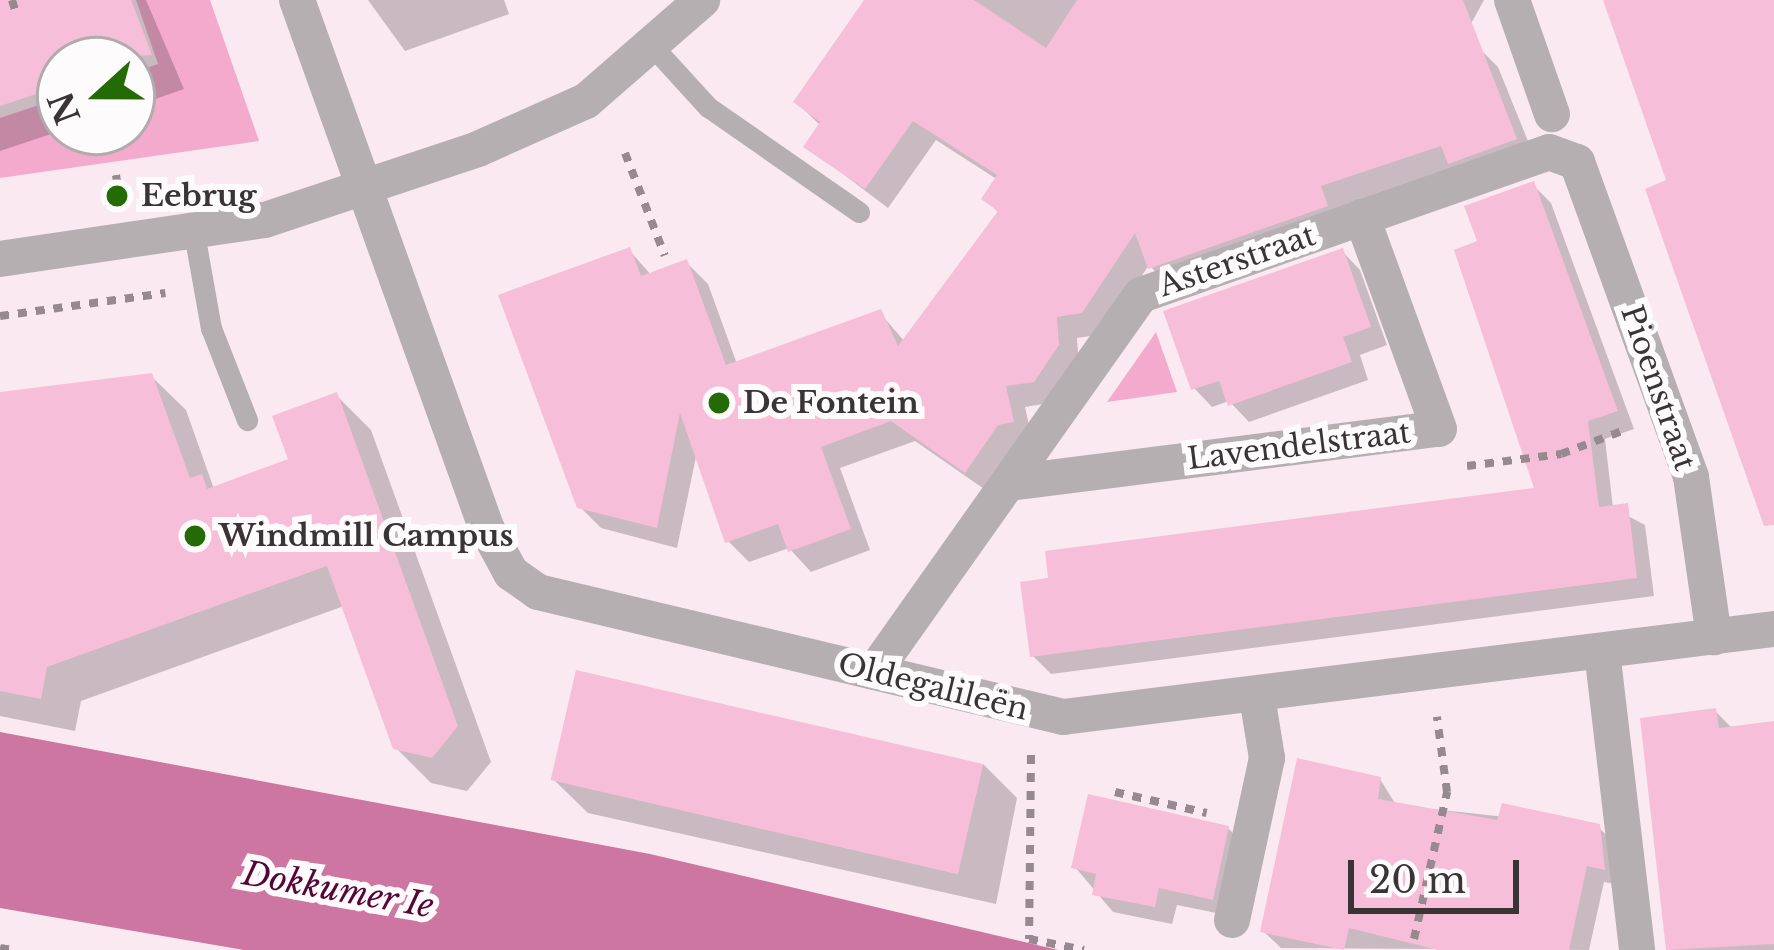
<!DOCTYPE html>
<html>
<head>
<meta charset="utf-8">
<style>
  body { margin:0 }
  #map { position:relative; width:1774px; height:950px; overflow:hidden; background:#fae9f1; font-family:"Libre Baskerville",serif }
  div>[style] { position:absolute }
  .green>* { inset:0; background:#f3aacd }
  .water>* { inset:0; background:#cd76a2 }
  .shadow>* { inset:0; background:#0003 }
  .building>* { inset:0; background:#f7bed9; transform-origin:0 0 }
  .path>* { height:8px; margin-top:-4px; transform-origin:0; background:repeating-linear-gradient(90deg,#968a90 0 9px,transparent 0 18px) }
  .service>* { height:21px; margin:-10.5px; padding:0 10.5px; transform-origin:10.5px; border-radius:10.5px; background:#b6afb2 }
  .minor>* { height:36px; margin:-18px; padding:0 18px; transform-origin:18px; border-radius:18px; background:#b6afb2 }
  .tertiary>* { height:36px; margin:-18px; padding:0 18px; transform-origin:18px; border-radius:18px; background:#b6afb2 }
  .dots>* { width:33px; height:33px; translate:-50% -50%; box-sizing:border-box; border:6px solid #fefbfc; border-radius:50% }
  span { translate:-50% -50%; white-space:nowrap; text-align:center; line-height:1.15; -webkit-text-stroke:12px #fefbfc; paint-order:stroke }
  .poi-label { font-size:30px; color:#3a3437; font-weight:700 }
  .left { translate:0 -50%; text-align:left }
  .street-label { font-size:30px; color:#3a3437 }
  .water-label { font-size:33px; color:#560538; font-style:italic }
  .north { position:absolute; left:36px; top:36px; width:120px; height:120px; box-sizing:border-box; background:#fefbfc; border:3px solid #b0abad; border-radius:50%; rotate:249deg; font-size:33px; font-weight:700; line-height:48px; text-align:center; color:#3a3437 }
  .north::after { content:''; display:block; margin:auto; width:42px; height:54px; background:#256b05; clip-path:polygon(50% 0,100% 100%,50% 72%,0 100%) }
  .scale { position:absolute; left:1348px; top:860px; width:171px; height:54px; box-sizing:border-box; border:6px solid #3a3437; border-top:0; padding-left:15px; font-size:36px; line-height:42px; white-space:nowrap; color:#3a3437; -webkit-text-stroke:9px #fefbfc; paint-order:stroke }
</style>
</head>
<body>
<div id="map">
  <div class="green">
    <div style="clip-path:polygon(136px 0,210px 0,259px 141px,0 178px,0 118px,60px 98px,60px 132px,132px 132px,132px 73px,158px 64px)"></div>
    <div style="clip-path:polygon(1156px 332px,1177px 392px,1107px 402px)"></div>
  </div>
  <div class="water">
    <div style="clip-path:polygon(0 732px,650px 854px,1058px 950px,244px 950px,0 908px)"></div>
  </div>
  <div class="shadow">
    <div style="clip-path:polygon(52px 0,146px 0,184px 89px,132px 107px,132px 60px,60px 60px,60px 131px,0 151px,0 18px)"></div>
    <div style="clip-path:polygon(368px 0,504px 0,509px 14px,405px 51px)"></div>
    <div style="clip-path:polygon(868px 0,1484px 0,1455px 53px,1476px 45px,1498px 67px,1536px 161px,1172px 288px,1149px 265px,1103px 334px,1077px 338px,1079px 367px,1055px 402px,1025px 407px,1033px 443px,987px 491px,915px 441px,840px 468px,870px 550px,811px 572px,789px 548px,749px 562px,728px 541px,697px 452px,677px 548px,601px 528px,579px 506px,629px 250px,652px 276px,687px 263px,708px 284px,737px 364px,880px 313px,905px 342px,1000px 214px,985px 199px,998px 180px,936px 140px,888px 208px,806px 146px,821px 126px,796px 102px)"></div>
    <div style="clip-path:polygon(1533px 185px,1551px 203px,1634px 429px,1605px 439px,1613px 508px,1645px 525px,1654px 596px,1051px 674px,1033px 656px,1538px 491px,1481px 243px)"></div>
    <div style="clip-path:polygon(1342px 251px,1360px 270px,1387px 345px,1360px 355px,1368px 380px,1249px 422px,1229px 401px,1212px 407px,1194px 388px)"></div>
    <div style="clip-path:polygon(151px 376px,186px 410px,214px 489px,292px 461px,336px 395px,371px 430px,491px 762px,467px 791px,431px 783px,396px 748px,344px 606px,81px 701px,75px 731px,0 716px,0 395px)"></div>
    <div style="clip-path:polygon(1715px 711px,1731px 727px,1774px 724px,1774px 950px,1670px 950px,1643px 720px)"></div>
    <div style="clip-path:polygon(983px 764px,1017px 798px,996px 904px,588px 813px,553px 779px)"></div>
    <div style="clip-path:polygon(1380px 779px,1396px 805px,1598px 827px,1616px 844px,1621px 885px,1604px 882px,1589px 950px,1281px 948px,1263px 931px)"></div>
    <div style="clip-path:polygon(1228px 828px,1246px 847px,1231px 916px,1177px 905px,1172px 924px,1113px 912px,1075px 867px)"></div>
  </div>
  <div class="building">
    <div style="clip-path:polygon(0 0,131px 0,152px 55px,60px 60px,60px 86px,0 106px)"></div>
    <div style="clip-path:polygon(864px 0,974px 0,1046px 48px,1077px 0,1463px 0,1517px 139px,1448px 164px,1441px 146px,1321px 186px,1328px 206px,1148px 269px,1135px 233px,1082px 313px,1057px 317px,1059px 345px,1034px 382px,1006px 386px,1014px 422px,998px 425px,965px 473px,891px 421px,821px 447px,851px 529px,788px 552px,778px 524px,725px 543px,680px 413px,657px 528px,577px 508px,498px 295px,630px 247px,641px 276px,687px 259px,726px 365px,881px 309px,898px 346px,998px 211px,981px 199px,997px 175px,913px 121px,865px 189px,803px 147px,820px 122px,793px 102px)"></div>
    <div style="clip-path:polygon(1603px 0,1774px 0,1774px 525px,1764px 526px,1645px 189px,1666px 180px)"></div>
    <div style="clip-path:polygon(1534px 181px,1618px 411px,1588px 421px,1599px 507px,1628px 503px,1637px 578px,1030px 657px,1020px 582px,1048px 578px,1045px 551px,1534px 488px,1454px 250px,1477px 241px,1464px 206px)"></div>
    <div style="clip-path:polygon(1343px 248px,1371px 327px,1343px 337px,1352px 362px,1228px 406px,1219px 381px,1191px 390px,1163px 311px)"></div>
    <div style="clip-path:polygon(152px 373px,190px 478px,202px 474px,207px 489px,288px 459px,272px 416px,337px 392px,458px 726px,432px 758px,393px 749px,327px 566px,47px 667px,41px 699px,0 691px,0 392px)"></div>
    <div style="left:576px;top:670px;width:418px;height:113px;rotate:13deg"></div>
    <div style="clip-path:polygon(1716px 708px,1719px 728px,1774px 721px,1774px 944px,1666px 950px,1640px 718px)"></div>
    <div style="clip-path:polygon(1297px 758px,1381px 777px,1378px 799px,1497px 820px,1502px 803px,1600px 824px,1605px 870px,1587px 866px,1569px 950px,1438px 950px,1349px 928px,1344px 950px,1260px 932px)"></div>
    <div style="clip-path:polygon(1088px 794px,1229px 826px,1213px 900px,1159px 888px,1155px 907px,1092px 895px,1096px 874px,1071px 868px)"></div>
  </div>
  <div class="path">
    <div style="left:12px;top:0;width:10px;rotate:73deg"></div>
    <div style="left:625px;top:153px;width:110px;rotate:68.8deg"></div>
    <div style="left:116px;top:175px;width:12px;rotate:81deg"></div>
    <div style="left:0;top:316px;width:167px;rotate:-7.9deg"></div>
    <div style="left:1467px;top:466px;width:95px;rotate:-7.3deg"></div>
    <div style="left:1561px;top:454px;width:71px;rotate:-20.7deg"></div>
    <div style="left:1031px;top:755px;width:184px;rotate:90.6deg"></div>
    <div style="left:1029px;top:939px;width:56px;rotate:11.3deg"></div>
    <div style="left:1115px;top:792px;width:94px;rotate:12.9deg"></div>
    <div style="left:1414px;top:939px;width:151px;rotate:-77.3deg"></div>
    <div style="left:1447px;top:792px;width:76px;rotate:-97.6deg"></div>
    <div style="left:0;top:948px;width:12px;rotate:9deg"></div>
  </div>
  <div class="service">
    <div style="left:655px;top:49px;width:79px;rotate:47.6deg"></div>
    <div style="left:708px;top:107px;width:184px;rotate:34.8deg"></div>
    <div style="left:194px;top:233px;width:97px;rotate:79.9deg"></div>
    <div style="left:211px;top:328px;width:99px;rotate:68.6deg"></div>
  </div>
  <div class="minor">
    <div style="left:297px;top:0;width:560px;rotate:70.27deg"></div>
    <div style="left:486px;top:527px;width:52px;rotate:61.5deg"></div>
    <div style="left:511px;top:573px;width:33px;rotate:35deg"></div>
    <div style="left:538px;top:592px;width:540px;rotate:13.39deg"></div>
    <div style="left:1063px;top:717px;width:716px;rotate:-7.06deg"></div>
    <div style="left:1512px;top:0;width:121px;rotate:70.7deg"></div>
    <div style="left:1009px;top:483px;width:433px;rotate:-7.2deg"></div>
    <div style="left:1439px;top:429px;width:226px;rotate:-110deg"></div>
    <div style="left:1602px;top:651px;width:301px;rotate:83.3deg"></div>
    <div style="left:874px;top:672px;width:462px;rotate:-54.7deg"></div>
    <div style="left:1141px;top:295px;width:432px;rotate:-19.3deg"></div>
    <div style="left:1549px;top:152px;width:30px;rotate:20deg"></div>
    <div style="left:1577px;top:162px;width:335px;rotate:70.1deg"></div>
    <div style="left:1691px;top:477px;width:162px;rotate:81.8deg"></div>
    <div style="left:1232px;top:920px;width:166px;rotate:-77.8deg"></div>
    <div style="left:1267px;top:758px;width:63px;rotate:-99.2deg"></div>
  </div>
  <div class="tertiary">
    <div style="left:0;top:259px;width:268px;rotate:-8.4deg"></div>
    <div style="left:265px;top:220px;width:225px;rotate:-18.4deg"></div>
    <div style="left:478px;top:149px;width:118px;rotate:-24deg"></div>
    <div style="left:586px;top:101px;width:154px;rotate:-41deg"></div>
  </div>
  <div class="dots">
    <div style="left:117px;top:196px;background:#256b05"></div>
    <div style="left:719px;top:403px;background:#256b05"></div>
    <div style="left:195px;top:536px;background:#256b05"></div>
  </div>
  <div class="poi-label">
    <span class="left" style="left:141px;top:196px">Eebrug</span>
    <span class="left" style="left:743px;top:403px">De Fontein</span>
    <span class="left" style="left:219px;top:536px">Windmill Campus</span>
  </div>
  <div class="street-label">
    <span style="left:1237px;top:261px;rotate:-19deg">Asterstraat</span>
    <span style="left:1658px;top:388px;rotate:71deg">Pioenstraat</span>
    <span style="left:1299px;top:446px;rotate:-7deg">Lavendelstraat</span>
    <span style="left:933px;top:687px;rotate:14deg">Oldegalileën</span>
  </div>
  <div class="water-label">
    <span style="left:338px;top:890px;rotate:10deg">Dokkumer Ie</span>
  </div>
  <div class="north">N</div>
  <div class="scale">20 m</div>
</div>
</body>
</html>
